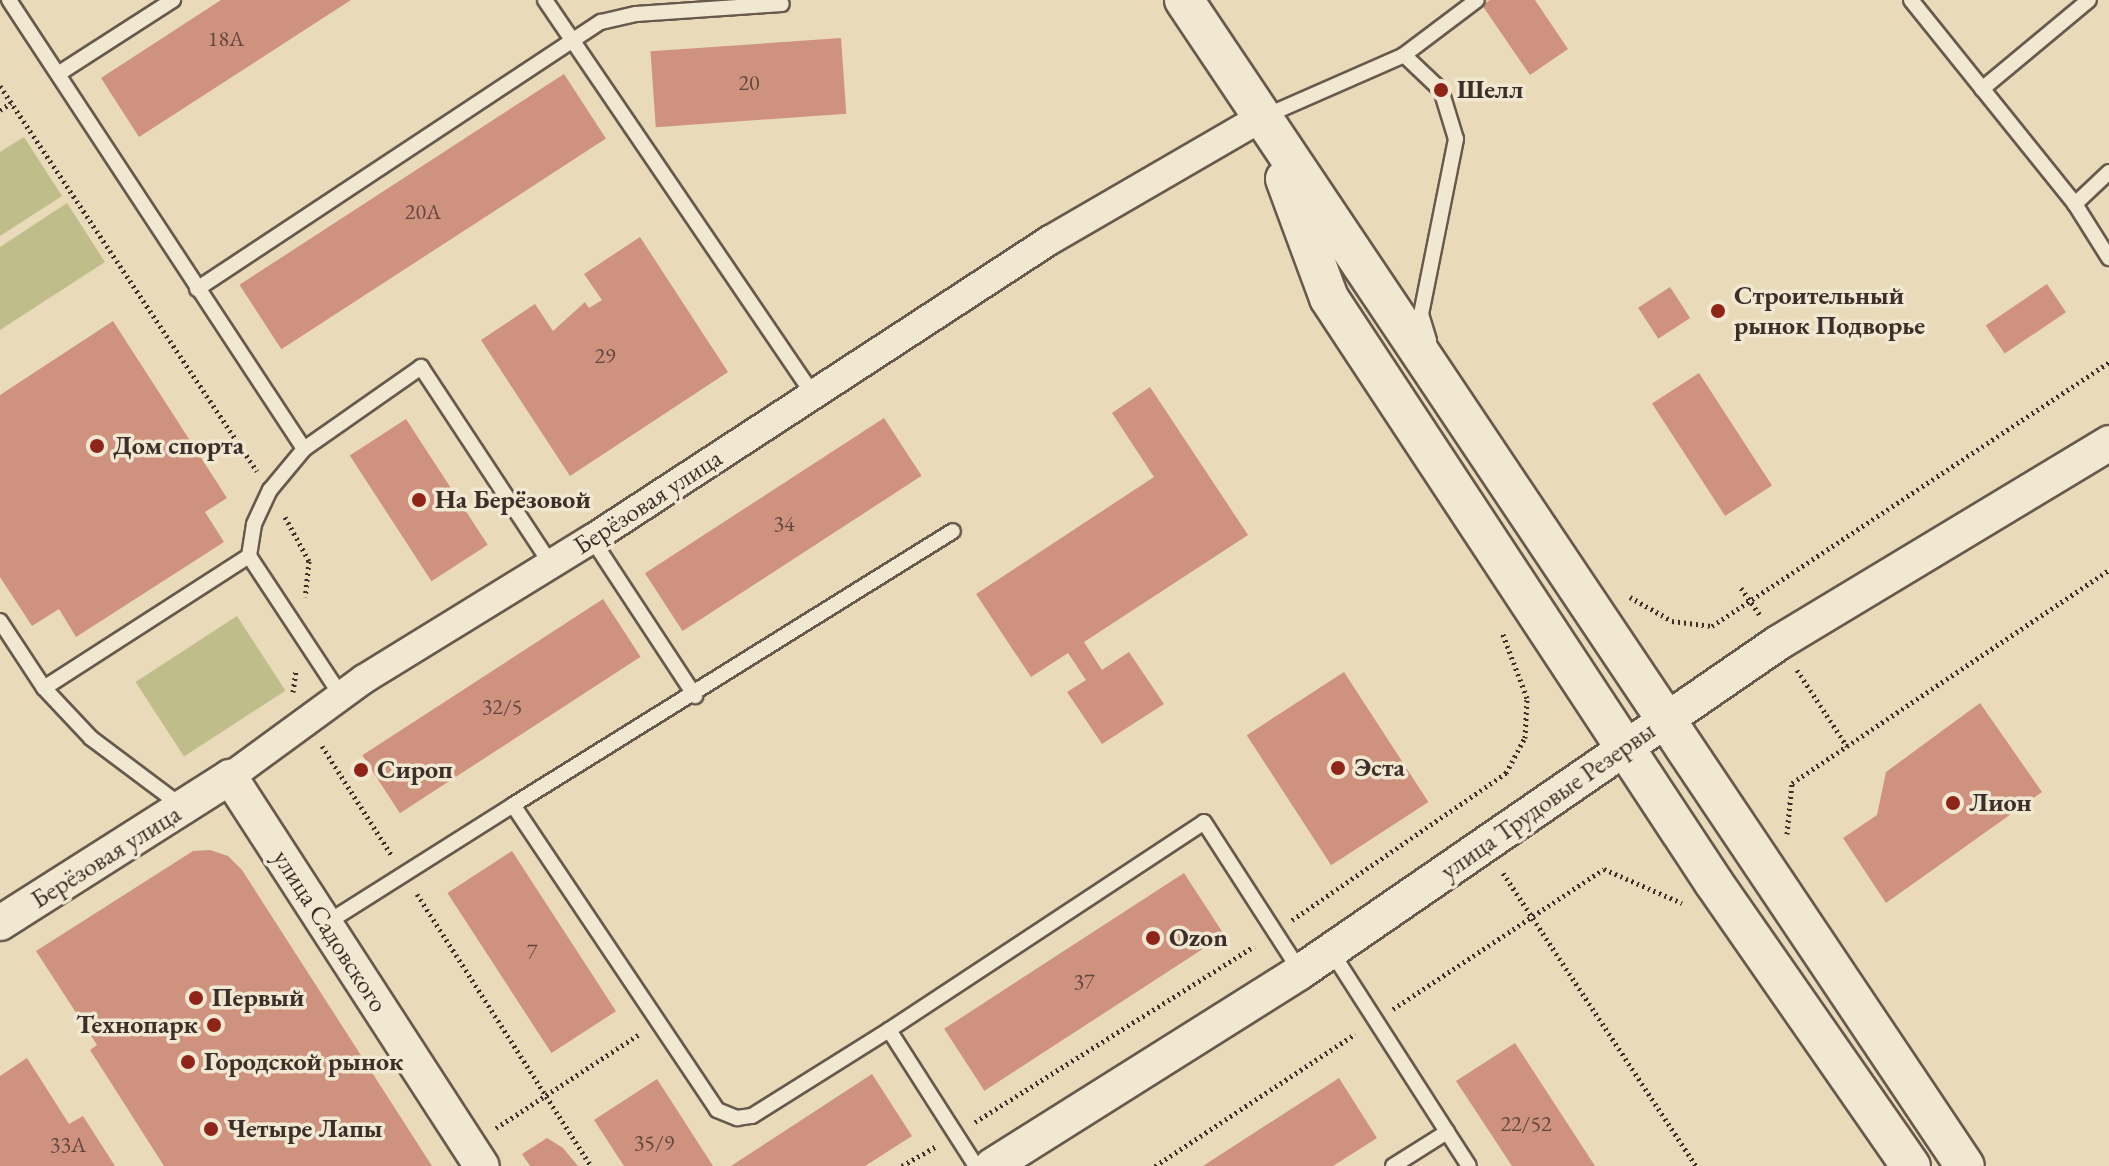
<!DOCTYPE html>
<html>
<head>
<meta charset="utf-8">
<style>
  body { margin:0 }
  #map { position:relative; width:2109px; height:1166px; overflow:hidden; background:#e9dbb9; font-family:"EB Garamond",serif }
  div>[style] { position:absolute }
  .green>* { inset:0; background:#bfbd8a; transform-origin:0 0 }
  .building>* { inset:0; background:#cf927f; transform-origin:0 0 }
  .path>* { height:5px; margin-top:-2.5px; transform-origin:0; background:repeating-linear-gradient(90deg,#3d2e29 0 2px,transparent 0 6px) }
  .roads { filter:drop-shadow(2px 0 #68594d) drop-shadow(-2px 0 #68594d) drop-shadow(0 2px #68594d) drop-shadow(0 -2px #68594d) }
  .service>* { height:14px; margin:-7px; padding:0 7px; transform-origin:7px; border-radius:7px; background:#f1e8d2 }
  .minor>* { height:28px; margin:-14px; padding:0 14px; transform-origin:14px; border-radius:14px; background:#f1e8d2 }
  .tertiary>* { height:34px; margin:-17px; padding:0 17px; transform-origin:17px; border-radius:17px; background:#f1e8d2 }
  .secondary>* { height:38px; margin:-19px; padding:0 19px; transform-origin:19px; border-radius:19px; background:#f1e8d2 }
  .dots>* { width:22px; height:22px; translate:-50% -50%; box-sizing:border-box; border:4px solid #f1e8d2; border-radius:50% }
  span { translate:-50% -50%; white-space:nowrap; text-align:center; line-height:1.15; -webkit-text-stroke:7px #f1e8d2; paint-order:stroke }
  .number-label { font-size:22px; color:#62473e }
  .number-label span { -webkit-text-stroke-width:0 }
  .poi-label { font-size:26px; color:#3d2e29; font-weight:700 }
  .left { translate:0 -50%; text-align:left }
  .right { translate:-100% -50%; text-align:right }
  .street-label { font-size:26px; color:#3d2e29 }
</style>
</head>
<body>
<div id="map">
  <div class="green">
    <div style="clip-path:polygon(24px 137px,62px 196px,0 236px,0 152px)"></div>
    <div style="clip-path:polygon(67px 203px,105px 262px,0 330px,0 247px)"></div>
    <div style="left:237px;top:616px;width:89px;height:121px;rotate:57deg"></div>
  </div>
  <div class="building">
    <div style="clip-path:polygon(221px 0,351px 0,139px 137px,101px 78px)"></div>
    <div style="clip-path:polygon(1490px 0,1535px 0,1568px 49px,1530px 75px,1482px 5px)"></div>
    <div style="left:841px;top:38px;width:76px;height:191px;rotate:86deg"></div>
    <div style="left:564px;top:74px;width:77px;height:387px;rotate:57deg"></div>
    <div style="clip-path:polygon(640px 237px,728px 372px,570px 476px,481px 340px,535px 304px,553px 331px,585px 302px,589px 308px,602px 300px,584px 274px)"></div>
    <div style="left:2047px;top:284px;width:34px;height:74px;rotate:56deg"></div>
    <div style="left:1670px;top:287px;width:37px;height:38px;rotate:57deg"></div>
    <div style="clip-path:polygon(113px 321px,227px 498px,205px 512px,224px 542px,76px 637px,59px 609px,32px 626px,0 577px,0 395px)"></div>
    <div style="left:1699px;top:373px;width:134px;height:56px;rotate:57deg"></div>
    <div style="clip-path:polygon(1150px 387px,1248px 535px,1084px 642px,1102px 670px,1129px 652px,1164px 704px,1102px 744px,1067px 692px,1086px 680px,1068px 653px,1031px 677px,976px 594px,1154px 477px,1112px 413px)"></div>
    <div style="left:884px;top:418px;width:69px;height:285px;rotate:57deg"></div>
    <div style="left:406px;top:419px;width:150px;height:67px;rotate:57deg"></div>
    <div style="left:603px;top:599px;width:69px;height:287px;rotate:57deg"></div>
    <div style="left:1344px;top:672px;width:155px;height:116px;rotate:57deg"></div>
    <div style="clip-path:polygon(1980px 703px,2042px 792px,1886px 903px,1843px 838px,1877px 815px,1886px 772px)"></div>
    <div style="clip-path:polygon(210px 850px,228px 856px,242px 870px,432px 1166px,164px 1166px,90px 1050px,97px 1045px,36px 951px,193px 851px)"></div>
    <div style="left:512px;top:851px;width:191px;height:77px;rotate:57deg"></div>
    <div style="left:1184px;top:873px;width:74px;height:286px;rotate:57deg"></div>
    <div style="clip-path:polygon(1515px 1043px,1595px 1166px,1512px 1166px,1456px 1081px)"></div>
    <div style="clip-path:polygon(27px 1058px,69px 1124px,83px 1116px,115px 1166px,0 1166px,0 1076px)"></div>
    <div style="clip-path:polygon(872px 1074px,912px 1136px,865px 1166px,731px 1166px)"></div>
    <div style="clip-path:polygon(1339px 1078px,1377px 1138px,1333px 1166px,1203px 1166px)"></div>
    <div style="clip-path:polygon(657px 1079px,713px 1166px,624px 1166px,594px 1120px)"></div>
    <div style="clip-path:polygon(547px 1138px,563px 1148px,578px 1166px,530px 1166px,522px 1154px)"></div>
  </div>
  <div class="path">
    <div style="left:0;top:86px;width:463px;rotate:56.3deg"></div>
    <div style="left:0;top:110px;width:13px;rotate:-32deg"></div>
    <div style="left:285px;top:517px;width:50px;rotate:61.4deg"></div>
    <div style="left:309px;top:561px;width:36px;rotate:96deg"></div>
    <div style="left:1741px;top:588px;width:33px;rotate:55deg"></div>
    <div style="left:1630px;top:597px;width:48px;rotate:29.7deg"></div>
    <div style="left:1672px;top:621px;width:40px;rotate:7.1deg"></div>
    <div style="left:1712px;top:626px;width:477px;rotate:-33.6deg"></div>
    <div style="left:1797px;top:670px;width:91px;rotate:56.7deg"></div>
    <div style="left:293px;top:692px;width:22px;rotate:-82deg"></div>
    <div style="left:322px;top:746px;width:130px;rotate:57.5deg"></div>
    <div style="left:1787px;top:834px;width:51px;rotate:-84.4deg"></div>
    <div style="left:1792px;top:783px;width:382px;rotate:-33.9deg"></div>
    <div style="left:1503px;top:873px;width:351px;rotate:56.6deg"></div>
    <div style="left:417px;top:894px;width:323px;rotate:57.4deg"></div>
    <div style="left:1292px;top:920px;width:260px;rotate:-34.5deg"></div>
    <div style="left:1506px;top:773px;width:40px;rotate:-62deg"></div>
    <div style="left:1525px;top:738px;width:40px;rotate:-87.1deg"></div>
    <div style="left:1527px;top:698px;width:71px;rotate:-110.7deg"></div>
    <div style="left:1393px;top:1009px;width:253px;rotate:-33.6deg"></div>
    <div style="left:1604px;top:869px;width:85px;rotate:23.6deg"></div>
    <div style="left:975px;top:1122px;width:330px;rotate:-32.2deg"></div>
    <div style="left:496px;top:1128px;width:170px;rotate:-33.2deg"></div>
    <div style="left:902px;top:1166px;width:39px;rotate:-30deg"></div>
    <div style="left:1155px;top:1166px;width:240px;rotate:-33.4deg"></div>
  </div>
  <div class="roads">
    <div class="service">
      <div style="left:9px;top:0;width:537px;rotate:56.69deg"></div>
      <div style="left:545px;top:0;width:477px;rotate:55.8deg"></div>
      <div style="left:1911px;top:0;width:262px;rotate:51.2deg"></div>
      <div style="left:1404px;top:55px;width:51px;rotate:43.4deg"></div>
      <div style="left:1441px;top:90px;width:51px;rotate:73deg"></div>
      <div style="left:1456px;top:139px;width:178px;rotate:101.3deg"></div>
      <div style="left:1421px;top:314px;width:28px;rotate:73deg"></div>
      <div style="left:58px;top:74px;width:137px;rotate:-32.8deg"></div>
      <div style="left:1982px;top:89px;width:139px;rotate:-39.8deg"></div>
      <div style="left:1263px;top:117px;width:154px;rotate:-23.7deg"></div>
      <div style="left:1404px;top:55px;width:91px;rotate:-37deg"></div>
      <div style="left:2109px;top:172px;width:47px;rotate:136.7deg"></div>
      <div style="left:2075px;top:204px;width:64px;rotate:57.8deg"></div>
      <div style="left:197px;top:289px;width:484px;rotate:-33.5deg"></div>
      <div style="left:601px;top:22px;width:36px;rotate:-13deg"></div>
      <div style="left:636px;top:14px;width:146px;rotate:-3.9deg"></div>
      <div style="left:592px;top:539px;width:188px;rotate:56.7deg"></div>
      <div style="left:249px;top:556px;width:165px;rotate:56.6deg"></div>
      <div style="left:0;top:621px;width:80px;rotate:56.7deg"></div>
      <div style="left:44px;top:688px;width:69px;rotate:46.8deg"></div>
      <div style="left:91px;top:738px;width:115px;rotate:36.9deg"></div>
      <div style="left:44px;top:688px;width:244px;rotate:-32.8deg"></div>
      <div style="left:249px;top:556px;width:32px;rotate:-81deg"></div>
      <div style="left:254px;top:524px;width:38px;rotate:-65deg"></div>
      <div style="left:270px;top:490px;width:53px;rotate:-50.3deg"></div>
      <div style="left:304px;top:449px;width:143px;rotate:-35deg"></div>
      <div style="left:421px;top:367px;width:235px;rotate:56.6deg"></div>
      <div style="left:513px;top:805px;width:518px;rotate:-31.91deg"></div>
      <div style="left:325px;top:924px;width:222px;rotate:-32.3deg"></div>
      <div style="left:513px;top:805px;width:367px;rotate:56.2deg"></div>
      <div style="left:717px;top:1110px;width:22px;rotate:22deg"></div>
      <div style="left:737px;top:1118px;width:15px;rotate:-8deg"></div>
      <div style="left:752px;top:1116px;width:162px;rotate:-32.1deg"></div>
      <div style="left:889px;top:1030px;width:161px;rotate:57.4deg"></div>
      <div style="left:1331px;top:951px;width:215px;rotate:57.3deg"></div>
      <div style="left:889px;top:1030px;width:377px;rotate:-33.4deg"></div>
      <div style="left:1204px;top:822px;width:177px;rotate:57.2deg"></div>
      <div style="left:1393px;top:1166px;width:64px;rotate:-32.2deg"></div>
      <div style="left:1447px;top:1132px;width:40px;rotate:57.1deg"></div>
    </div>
    <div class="minor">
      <div style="left:230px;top:777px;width:166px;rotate:-36.2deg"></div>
      <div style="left:364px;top:679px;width:268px;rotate:-31.6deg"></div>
      <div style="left:592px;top:539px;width:547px;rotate:-33.14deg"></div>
      <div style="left:1050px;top:240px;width:245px;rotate:-30.1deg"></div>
    </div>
    <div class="tertiary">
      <div style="left:0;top:923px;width:272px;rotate:-32.4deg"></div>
      <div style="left:230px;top:777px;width:463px;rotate:57.1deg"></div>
      <div style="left:992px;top:1166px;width:364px;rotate:-32.2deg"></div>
      <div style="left:1300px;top:972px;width:580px;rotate:-34.54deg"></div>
      <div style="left:1778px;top:643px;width:387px;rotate:-31.1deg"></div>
    </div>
    <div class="secondary">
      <div style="left:1184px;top:0;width:1403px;rotate:56.19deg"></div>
      <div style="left:1285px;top:179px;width:127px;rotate:69.7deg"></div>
      <div style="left:1329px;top:298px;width:700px;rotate:56.65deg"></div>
      <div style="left:1714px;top:883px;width:345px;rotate:55.2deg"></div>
    </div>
  </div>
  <div class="dots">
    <div style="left:1441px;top:90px;background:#8f2418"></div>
    <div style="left:1718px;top:311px;background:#8f2418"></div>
    <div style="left:97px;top:446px;background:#8f2418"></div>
    <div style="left:419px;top:500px;background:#8f2418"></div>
    <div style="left:1338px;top:768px;background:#8f2418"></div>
    <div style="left:361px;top:770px;background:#8f2418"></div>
    <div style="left:1953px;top:803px;background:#8f2418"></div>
    <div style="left:1153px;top:938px;background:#8f2418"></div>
    <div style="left:196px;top:998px;background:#8f2418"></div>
    <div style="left:214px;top:1025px;background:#8f2418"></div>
    <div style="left:188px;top:1062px;background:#8f2418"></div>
    <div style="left:211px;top:1129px;background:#8f2418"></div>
  </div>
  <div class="number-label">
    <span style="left:226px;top:39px">18А</span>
    <span style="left:749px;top:83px">20</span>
    <span style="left:423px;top:212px">20А</span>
    <span style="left:605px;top:356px">29</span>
    <span style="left:784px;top:524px">34</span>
    <span style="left:502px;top:707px">32/5</span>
    <span style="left:532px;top:952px">7</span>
    <span style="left:1084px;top:982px">37</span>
    <span style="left:1526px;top:1124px">22/52</span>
    <span style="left:654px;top:1143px">35/9</span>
    <span style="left:68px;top:1145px">33А</span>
  </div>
  <div class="poi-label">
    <span class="left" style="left:1457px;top:90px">Шелл</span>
    <span class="left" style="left:1734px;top:311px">Строительный<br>рынок Подворье</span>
    <span class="left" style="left:113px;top:446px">Дом спорта</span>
    <span class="left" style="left:435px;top:500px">На Берёзовой</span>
    <span class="left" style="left:1354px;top:768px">Эста</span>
    <span class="left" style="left:377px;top:770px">Сироп</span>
    <span class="left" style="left:1969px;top:803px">Лион</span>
    <span class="left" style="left:1169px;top:938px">Ozon</span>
    <span class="left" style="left:212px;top:998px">Первый</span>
    <span class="right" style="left:198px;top:1025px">Технопарк</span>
    <span class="left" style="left:204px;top:1062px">Городской рынок</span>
    <span class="left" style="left:227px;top:1129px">Четыре Лапы</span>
  </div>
  <div class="street-label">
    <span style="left:648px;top:502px;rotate:-33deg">Берёзовая улица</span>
    <span style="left:1548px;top:801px;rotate:-35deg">улица Трудовые Резервы</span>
    <span style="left:106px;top:857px;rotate:-32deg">Берёзовая улица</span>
    <span style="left:330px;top:931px;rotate:57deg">улица Садовского</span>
  </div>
</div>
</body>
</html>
